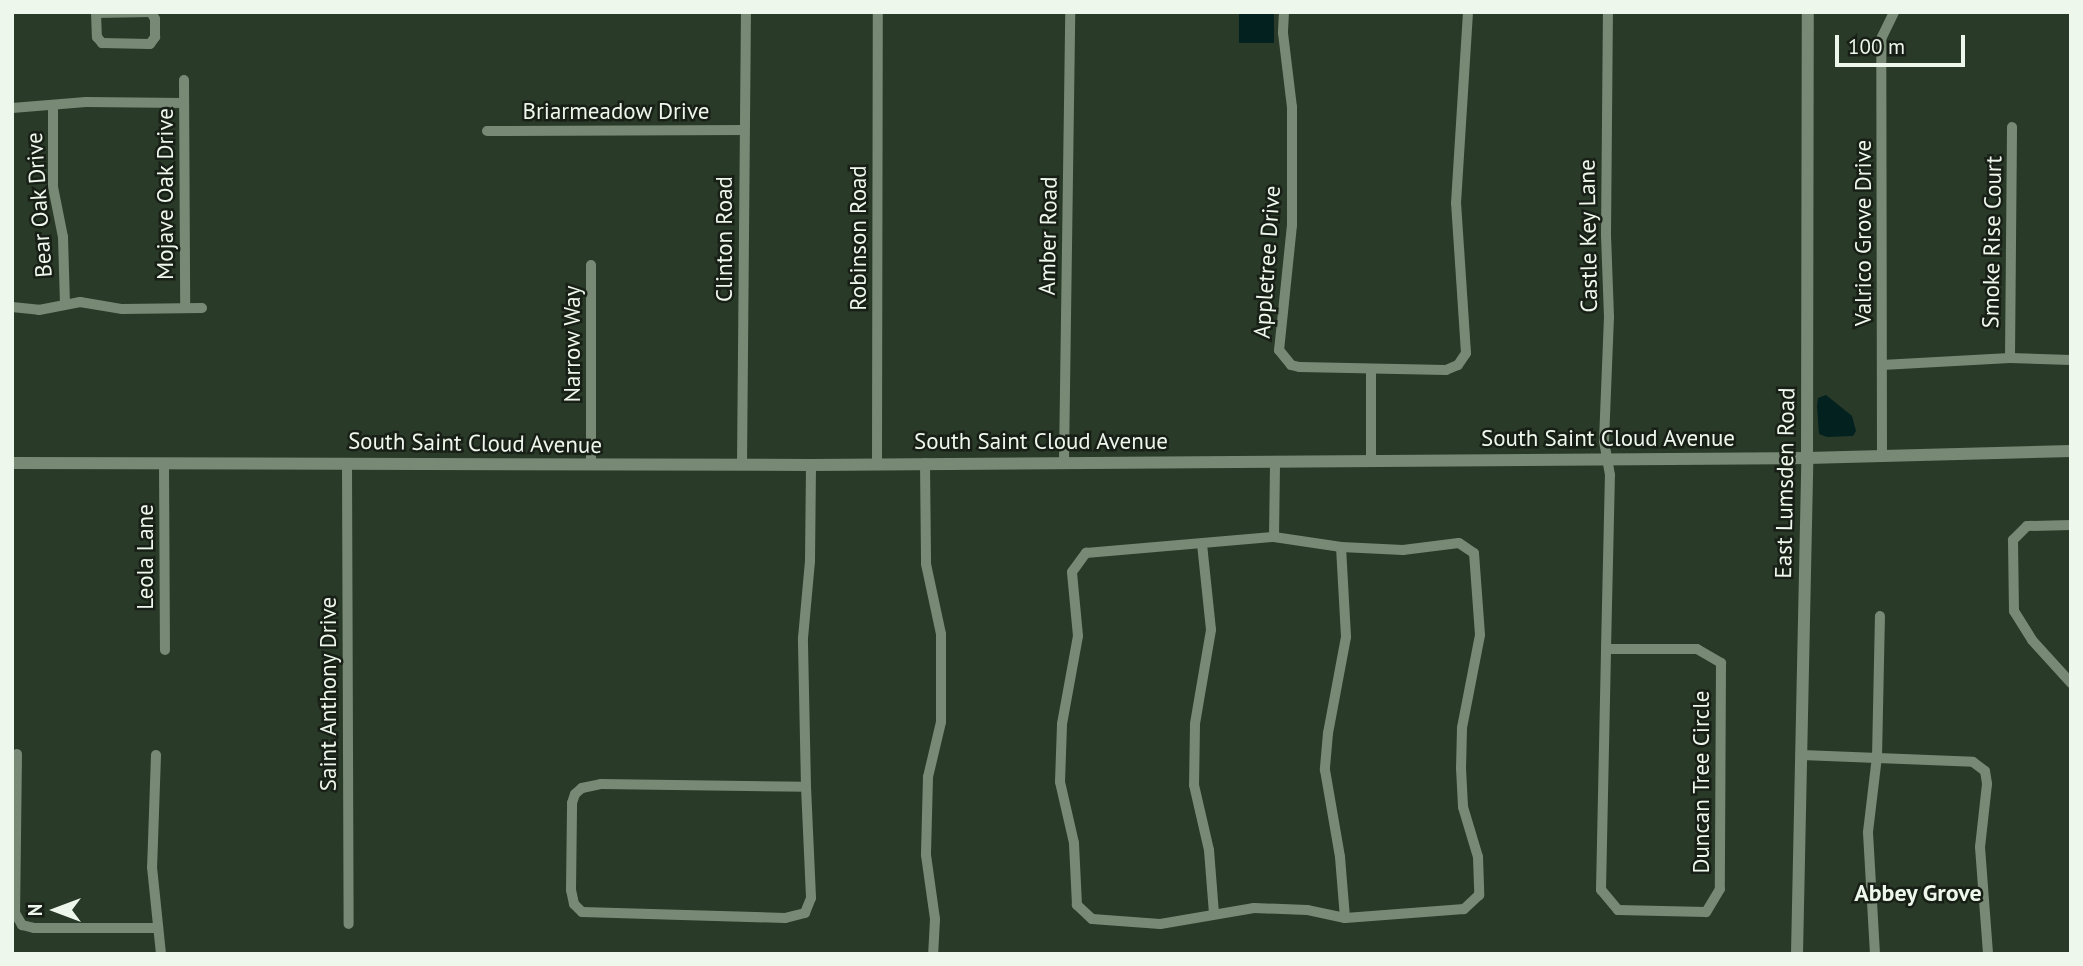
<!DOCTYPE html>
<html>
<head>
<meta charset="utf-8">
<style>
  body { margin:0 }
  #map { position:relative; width:2083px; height:966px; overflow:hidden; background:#2a3a28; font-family:"PT Sans",sans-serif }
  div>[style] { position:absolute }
  .water>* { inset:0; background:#02211f; transform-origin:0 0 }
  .minor>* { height:10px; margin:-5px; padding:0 5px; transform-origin:5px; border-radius:5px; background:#788a75 }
  .tertiary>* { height:12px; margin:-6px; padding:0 6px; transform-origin:6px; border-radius:6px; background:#788a75 }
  span { translate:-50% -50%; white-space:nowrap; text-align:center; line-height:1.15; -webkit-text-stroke:5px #181f16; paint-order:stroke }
  .street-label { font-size:23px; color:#eef7ec }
  .neighbourhood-label { font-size:24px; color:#eef7ec; font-weight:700 }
  .frame { position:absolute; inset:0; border:14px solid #eef7ec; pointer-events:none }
  .north { position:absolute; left:21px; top:875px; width:70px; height:70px; -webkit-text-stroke:5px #181f16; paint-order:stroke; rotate:270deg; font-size:19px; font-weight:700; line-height:28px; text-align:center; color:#eef7ec }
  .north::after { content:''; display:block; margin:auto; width:24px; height:32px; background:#eef7ec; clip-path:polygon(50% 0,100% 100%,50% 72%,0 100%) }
  .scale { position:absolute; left:1835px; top:35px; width:130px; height:32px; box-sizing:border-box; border:4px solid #eef7ec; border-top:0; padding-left:9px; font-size:21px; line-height:24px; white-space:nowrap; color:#eef7ec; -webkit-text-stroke:5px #181f16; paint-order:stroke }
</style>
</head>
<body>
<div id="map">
  <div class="water">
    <div style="left:1239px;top:12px;width:35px;height:31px"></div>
    <div style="clip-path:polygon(1826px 395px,1852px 416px,1856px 431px,1853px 436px,1827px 437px,1819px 434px,1817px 406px,1818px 398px)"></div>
  </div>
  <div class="minor">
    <div style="left:96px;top:12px;width:25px;rotate:88deg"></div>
    <div style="left:97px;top:37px;width:8px;rotate:50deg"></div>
    <div style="left:102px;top:43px;width:48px;rotate:1.2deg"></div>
    <div style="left:150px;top:44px;width:9px;rotate:-54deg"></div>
    <div style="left:155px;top:37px;width:18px;rotate:-90deg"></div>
    <div style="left:155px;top:19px;width:8px;rotate:-120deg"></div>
    <div style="left:151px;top:12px;width:54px;rotate:178.9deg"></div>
    <div style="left:1284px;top:12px;width:21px;rotate:93deg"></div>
    <div style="left:1283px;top:33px;width:75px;rotate:83.1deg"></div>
    <div style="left:1292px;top:107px;width:118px;rotate:90deg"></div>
    <div style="left:1292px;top:225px;width:126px;rotate:95.9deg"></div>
    <div style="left:1279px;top:350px;width:19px;rotate:51deg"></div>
    <div style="left:1291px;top:365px;width:9px;rotate:13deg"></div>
    <div style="left:1300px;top:367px;width:146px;rotate:1.2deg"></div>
    <div style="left:1446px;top:370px;width:13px;rotate:-23deg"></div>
    <div style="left:1458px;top:365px;width:14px;rotate:-56deg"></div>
    <div style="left:1466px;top:353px;width:150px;rotate:-93.8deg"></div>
    <div style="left:1456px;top:203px;width:191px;rotate:-86.4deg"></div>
    <div style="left:184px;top:80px;width:228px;rotate:89.7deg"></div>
    <div style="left:53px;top:105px;width:82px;rotate:90deg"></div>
    <div style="left:53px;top:187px;width:51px;rotate:78.7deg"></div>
    <div style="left:63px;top:237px;width:66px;rotate:88.3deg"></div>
    <div style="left:12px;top:108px;width:74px;rotate:-4.6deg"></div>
    <div style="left:86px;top:102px;width:98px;rotate:0.6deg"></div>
    <div style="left:487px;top:131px;width:257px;rotate:-0.2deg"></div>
    <div style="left:591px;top:265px;width:200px;rotate:90deg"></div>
    <div style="left:12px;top:307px;width:27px;rotate:6deg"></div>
    <div style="left:39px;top:310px;width:42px;rotate:-11deg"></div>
    <div style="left:80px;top:302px;width:43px;rotate:9.5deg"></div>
    <div style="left:122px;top:309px;width:80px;rotate:-0.7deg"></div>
    <div style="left:2010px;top:358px;width:231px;rotate:-89.5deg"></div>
    <div style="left:1882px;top:365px;width:128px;rotate:-3.1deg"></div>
    <div style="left:2010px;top:358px;width:61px;rotate:1.9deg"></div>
    <div style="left:1371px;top:369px;width:91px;rotate:90deg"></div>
    <div style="left:1882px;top:457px;width:418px;rotate:-90.1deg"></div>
    <div style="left:1881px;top:39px;width:30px;rotate:-64deg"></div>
    <div style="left:1064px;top:461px;width:449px;rotate:-89.2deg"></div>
    <div style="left:347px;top:463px;width:461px;rotate:89.8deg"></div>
    <div style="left:877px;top:463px;width:451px;rotate:-89.9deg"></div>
    <div style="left:925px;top:463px;width:101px;rotate:89.4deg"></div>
    <div style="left:926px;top:564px;width:72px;rotate:77.9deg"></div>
    <div style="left:941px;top:634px;width:88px;rotate:90deg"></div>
    <div style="left:941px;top:722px;width:57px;rotate:103.3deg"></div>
    <div style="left:928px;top:777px;width:78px;rotate:91.5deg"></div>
    <div style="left:926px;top:855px;width:65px;rotate:82deg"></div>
    <div style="left:935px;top:919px;width:35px;rotate:93deg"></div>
    <div style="left:164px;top:464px;width:186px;rotate:89.7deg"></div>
    <div style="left:742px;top:465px;width:453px;rotate:-89.5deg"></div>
    <div style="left:2071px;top:525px;width:44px;rotate:178.7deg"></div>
    <div style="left:2027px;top:526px;width:20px;rotate:135deg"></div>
    <div style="left:2013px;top:540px;width:71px;rotate:89.2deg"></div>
    <div style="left:2014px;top:611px;width:34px;rotate:58deg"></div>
    <div style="left:2032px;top:640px;width:58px;rotate:47.8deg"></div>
    <div style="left:1274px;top:537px;width:68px;rotate:8.5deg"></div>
    <div style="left:1341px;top:547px;width:62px;rotate:2.8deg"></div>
    <div style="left:1403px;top:550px;width:56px;rotate:-7.1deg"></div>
    <div style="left:1459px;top:543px;width:18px;rotate:34deg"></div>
    <div style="left:1474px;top:553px;width:82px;rotate:85.8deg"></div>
    <div style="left:1480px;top:635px;width:95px;rotate:101deg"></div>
    <div style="left:1462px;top:728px;width:40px;rotate:91.4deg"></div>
    <div style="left:1461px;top:768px;width:39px;rotate:87deg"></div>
    <div style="left:1463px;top:807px;width:52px;rotate:73.3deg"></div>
    <div style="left:1478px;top:857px;width:38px;rotate:88deg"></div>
    <div style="left:1479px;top:895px;width:21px;rotate:137deg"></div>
    <div style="left:1464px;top:909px;width:119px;rotate:175.7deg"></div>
    <div style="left:1345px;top:918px;width:39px;rotate:-168deg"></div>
    <div style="left:1307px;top:910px;width:53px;rotate:-177.8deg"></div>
    <div style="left:1254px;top:908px;width:95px;rotate:170.3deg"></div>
    <div style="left:1160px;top:924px;width:68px;rotate:-175.8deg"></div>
    <div style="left:1092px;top:919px;width:21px;rotate:-137deg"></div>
    <div style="left:1077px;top:905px;width:62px;rotate:-92.8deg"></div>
    <div style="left:1074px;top:843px;width:63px;rotate:-102.9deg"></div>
    <div style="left:1060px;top:782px;width:58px;rotate:-88deg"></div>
    <div style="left:1062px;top:724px;width:89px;rotate:-79.7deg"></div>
    <div style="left:1078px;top:636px;width:64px;rotate:-95.4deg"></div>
    <div style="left:1072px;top:572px;width:24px;rotate:-54deg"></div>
    <div style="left:1086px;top:553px;width:189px;rotate:-4.9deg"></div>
    <div style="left:1274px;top:537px;width:76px;rotate:-89.2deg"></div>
    <div style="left:1202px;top:544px;width:86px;rotate:84deg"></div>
    <div style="left:1211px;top:630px;width:95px;rotate:99.7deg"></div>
    <div style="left:1195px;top:724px;width:61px;rotate:90.9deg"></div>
    <div style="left:1194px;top:785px;width:67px;rotate:77deg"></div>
    <div style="left:1209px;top:850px;width:63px;rotate:85.5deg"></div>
    <div style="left:1341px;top:547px;width:90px;rotate:86.8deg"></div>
    <div style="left:1346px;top:637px;width:98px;rotate:100.6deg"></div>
    <div style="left:1328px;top:733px;width:37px;rotate:95deg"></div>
    <div style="left:1325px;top:770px;width:88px;rotate:80.2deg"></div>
    <div style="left:1340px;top:857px;width:61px;rotate:85.3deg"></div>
    <div style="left:1606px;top:649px;width:91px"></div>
    <div style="left:1697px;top:649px;width:28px;rotate:30deg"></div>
    <div style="left:1721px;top:663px;width:226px;rotate:90.3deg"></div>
    <div style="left:1720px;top:889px;width:27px;rotate:121deg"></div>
    <div style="left:1706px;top:912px;width:88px;rotate:-178.7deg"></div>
    <div style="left:1618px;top:910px;width:26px;rotate:-130deg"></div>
    <div style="left:1601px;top:890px;width:241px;rotate:-88.8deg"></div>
    <div style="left:1606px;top:649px;width:174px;rotate:-88.7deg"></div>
    <div style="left:1610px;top:475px;width:35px;rotate:-100deg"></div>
    <div style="left:1604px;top:441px;width:124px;rotate:-87.7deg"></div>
    <div style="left:1609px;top:317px;width:83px;rotate:-92.1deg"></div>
    <div style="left:1606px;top:234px;width:222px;rotate:-89.5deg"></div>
    <div style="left:17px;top:754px;width:159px;rotate:90.7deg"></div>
    <div style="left:15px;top:913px;width:14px;rotate:60deg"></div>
    <div style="left:22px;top:925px;width:12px;rotate:14deg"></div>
    <div style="left:34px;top:928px;width:123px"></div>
    <div style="left:156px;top:755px;width:112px;rotate:92deg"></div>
    <div style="left:152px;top:867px;width:87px;rotate:84.1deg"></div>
    <div style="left:1802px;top:755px;width:171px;rotate:2.3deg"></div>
    <div style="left:1973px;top:762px;width:15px;rotate:37deg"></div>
    <div style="left:1985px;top:771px;width:13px;rotate:81deg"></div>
    <div style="left:1987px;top:784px;width:63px;rotate:96.3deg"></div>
    <div style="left:1980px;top:847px;width:107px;rotate:85.7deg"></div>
    <div style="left:601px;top:784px;width:205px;rotate:0.8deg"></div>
    <div style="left:806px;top:787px;width:111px;rotate:87.4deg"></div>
    <div style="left:811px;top:898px;width:16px;rotate:112deg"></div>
    <div style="left:805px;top:913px;width:21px;rotate:166deg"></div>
    <div style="left:785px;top:918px;width:203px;rotate:-178.3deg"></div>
    <div style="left:582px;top:912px;width:11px;rotate:-135deg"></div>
    <div style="left:574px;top:904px;width:14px;rotate:-102deg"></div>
    <div style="left:571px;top:890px;width:87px;rotate:-89.3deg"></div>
    <div style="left:572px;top:803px;width:9px;rotate:-72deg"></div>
    <div style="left:575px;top:794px;width:9px;rotate:-41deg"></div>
    <div style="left:582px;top:788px;width:19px;rotate:-12deg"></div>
    <div style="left:806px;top:787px;width:149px;rotate:-91.2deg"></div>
    <div style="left:803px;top:638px;width:77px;rotate:-84.8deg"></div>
    <div style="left:810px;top:561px;width:96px;rotate:-89.4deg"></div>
    <div style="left:1875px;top:954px;width:122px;rotate:-93.3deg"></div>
    <div style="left:1868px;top:832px;width:76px;rotate:-83.2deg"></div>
    <div style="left:1877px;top:757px;width:141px;rotate:-88.8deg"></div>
  </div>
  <div class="tertiary">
    <div style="left:12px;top:463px;width:799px;rotate:0.14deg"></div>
    <div style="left:811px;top:465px;width:996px;rotate:-0.4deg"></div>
    <div style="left:1807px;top:458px;width:264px;rotate:-1.5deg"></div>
    <div style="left:1797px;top:954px;width:496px;rotate:-88.8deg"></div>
    <div style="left:1807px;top:458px;width:446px;rotate:-89.9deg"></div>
  </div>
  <div class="street-label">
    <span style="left:616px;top:111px">Briarmeadow Drive</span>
    <span style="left:165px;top:194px;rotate:-90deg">Mojave Oak Drive</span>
    <span style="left:39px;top:205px;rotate:-94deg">Bear Oak Drive</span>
    <span style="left:1863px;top:233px;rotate:-90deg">Valrico Grove Drive</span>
    <span style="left:1048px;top:236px;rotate:-89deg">Amber Road</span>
    <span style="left:1588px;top:236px;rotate:-91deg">Castle Key Lane</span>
    <span style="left:858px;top:238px;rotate:-90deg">Robinson Road</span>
    <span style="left:724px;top:239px;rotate:-90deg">Clinton Road</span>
    <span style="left:1992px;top:242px;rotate:-89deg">Smoke Rise Court</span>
    <span style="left:1267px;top:262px;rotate:-86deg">Appletree Drive</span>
    <span style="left:572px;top:344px;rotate:-90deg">Narrow Way</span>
    <span style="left:1608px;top:438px">South Saint Cloud Avenue</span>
    <span style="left:1041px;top:441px">South Saint Cloud Avenue</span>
    <span style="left:475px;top:443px;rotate:1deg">South Saint Cloud Avenue</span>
    <span style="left:1785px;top:483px;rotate:-89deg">East Lumsden Road</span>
    <span style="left:145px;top:557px;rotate:-90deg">Leola Lane</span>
    <span style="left:328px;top:694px;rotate:-90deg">Saint Anthony Drive</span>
    <span style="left:1701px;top:782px;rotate:-90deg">Duncan Tree Circle</span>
  </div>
  <div class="neighbourhood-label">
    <span style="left:1918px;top:893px">Abbey Grove</span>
  </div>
  <div class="frame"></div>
  <div class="north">N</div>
  <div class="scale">100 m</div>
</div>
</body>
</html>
